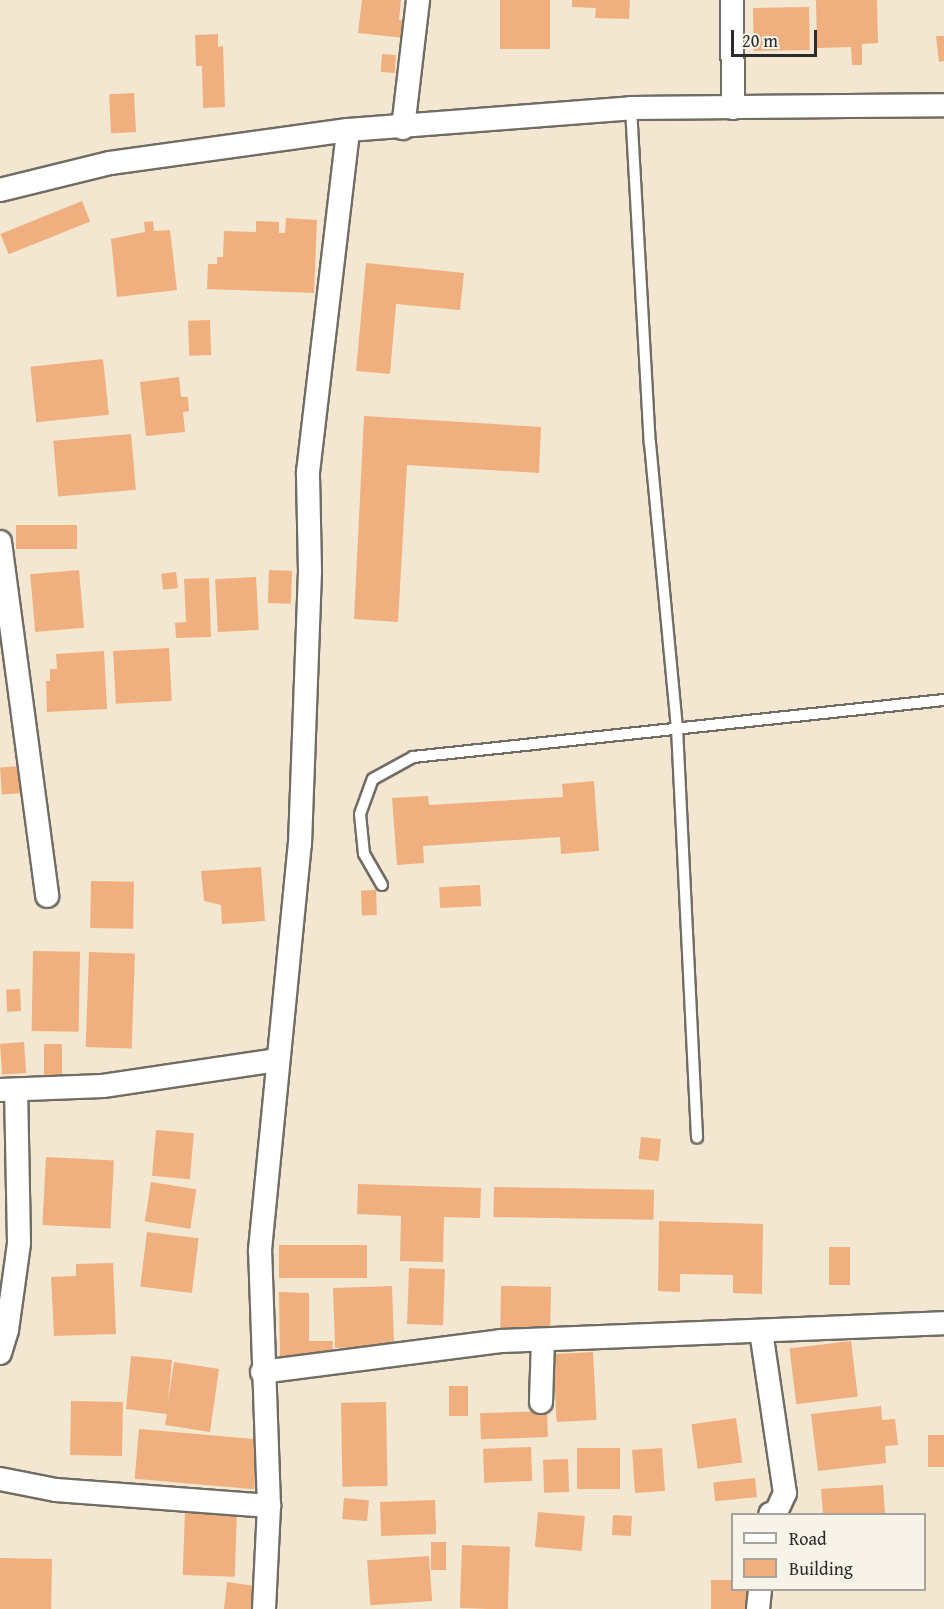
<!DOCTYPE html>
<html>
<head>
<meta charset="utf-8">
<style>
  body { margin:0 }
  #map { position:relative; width:944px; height:1609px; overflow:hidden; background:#f3e7d1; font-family:"Gentium Book Plus",serif }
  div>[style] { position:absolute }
  .building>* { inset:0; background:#f0af7e; transform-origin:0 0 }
  .roads { filter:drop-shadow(2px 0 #716d65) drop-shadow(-2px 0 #716d65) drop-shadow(0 2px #716d65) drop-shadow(0 -2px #716d65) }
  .lane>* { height:10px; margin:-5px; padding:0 5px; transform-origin:5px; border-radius:5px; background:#fff }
  .street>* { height:22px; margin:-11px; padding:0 11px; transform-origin:11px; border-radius:11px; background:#fff }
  span { translate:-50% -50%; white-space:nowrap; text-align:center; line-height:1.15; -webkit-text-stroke:4.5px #f7f3e8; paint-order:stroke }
  .legend { position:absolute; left:731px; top:1513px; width:195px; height:78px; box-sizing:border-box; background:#f7f3e8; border:2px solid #a5a39c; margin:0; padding:8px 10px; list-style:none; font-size:18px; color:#2b2b2b }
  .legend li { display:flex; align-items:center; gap:12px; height:30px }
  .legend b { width:30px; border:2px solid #a5a39c }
  .scale { position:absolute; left:731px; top:30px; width:86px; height:27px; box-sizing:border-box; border:3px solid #2b2b2b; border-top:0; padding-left:8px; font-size:18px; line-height:21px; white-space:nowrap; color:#2b2b2b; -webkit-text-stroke:4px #f7f3e8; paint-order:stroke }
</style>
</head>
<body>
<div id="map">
  <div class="building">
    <div style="clip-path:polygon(362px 0,401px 0,399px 20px,406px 21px,404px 38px,358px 33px)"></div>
    <div style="left:500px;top:0;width:50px;height:49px"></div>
    <div style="clip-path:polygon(572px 0,630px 0,629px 19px,595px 18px,596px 8px,572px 7px)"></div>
    <div style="clip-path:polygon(816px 0,877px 0,878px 43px,862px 44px,862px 65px,852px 65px,851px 47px,817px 48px)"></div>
    <div style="left:809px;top:7px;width:43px;height:56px;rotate:89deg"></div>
    <div style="clip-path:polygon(218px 34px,218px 47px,223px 46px,225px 107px,203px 108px,202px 66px,196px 66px,195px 35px)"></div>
    <div style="clip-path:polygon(936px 36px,944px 36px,944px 61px,939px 62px)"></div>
    <div style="left:382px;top:54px;width:14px;height:18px;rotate:4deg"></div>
    <div style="left:134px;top:93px;width:39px;height:25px;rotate:87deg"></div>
    <div style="left:82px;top:201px;width:22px;height:88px;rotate:68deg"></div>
    <div style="clip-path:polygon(286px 218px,317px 220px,314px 293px,207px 289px,208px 264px,217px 264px,217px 257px,223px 257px,224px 231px,256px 232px,256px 221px,279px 222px,279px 233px,285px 233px)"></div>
    <div style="clip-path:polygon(153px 221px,154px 231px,170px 230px,177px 290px,117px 297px,111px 239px,145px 232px,144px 222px)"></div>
    <div style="clip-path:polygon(366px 263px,464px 273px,460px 310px,396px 304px,390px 374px,356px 371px)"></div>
    <div style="left:210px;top:320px;width:35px;height:22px;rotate:88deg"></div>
    <div style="left:103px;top:359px;width:56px;height:73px;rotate:84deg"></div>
    <div style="clip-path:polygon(179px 377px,181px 397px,188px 397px,189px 411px,183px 412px,185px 432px,146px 436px,140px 382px)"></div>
    <div style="clip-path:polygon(364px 416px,541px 427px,539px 473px,407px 465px,398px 622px,354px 619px)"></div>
    <div style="left:131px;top:434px;width:56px;height:78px;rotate:85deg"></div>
    <div style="left:77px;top:525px;width:24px;height:61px;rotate:90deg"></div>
    <div style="left:79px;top:570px;width:58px;height:49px;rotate:85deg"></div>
    <div style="left:269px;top:570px;width:23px;height:33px;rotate:2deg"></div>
    <div style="left:176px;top:572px;width:16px;height:15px;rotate:83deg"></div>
    <div style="left:256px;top:577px;width:53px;height:41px;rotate:87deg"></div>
    <div style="clip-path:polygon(209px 578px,211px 637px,176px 638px,175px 623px,186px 622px,184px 579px)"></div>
    <div style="left:169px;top:648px;width:53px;height:56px;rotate:87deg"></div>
    <div style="clip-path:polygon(104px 651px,107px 709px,47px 712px,46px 681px,50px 681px,50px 669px,57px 669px,56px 654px)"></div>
    <div style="left:21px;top:766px;width:27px;height:21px;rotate:86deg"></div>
    <div style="clip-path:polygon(594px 781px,599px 851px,561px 854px,560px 837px,423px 846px,424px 863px,397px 865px,392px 798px,428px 796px,429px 805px,563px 797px,562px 784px)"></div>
    <div style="clip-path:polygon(261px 867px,265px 921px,222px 924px,221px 905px,204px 901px,201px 871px)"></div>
    <div style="left:91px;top:881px;width:43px;height:47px;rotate:1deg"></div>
    <div style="left:480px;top:885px;width:21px;height:41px;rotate:87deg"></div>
    <div style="left:376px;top:890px;width:25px;height:15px;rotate:88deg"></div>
    <div style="left:33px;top:951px;width:47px;height:80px;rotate:1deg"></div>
    <div style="left:89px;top:952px;width:46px;height:95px;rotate:2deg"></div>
    <div style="left:20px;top:989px;width:22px;height:14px;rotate:87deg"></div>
    <div style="left:24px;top:1042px;width:31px;height:24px;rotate:86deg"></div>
    <div style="left:44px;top:1044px;width:18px;height:38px"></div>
    <div style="left:156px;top:1130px;width:38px;height:46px;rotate:5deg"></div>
    <div style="left:641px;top:1137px;width:20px;height:22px;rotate:6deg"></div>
    <div style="left:46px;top:1157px;width:68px;height:68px;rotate:3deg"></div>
    <div style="left:151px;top:1182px;width:46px;height:40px;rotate:9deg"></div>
    <div style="clip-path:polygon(358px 1184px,481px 1188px,480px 1218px,444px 1217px,443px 1262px,400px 1261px,401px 1216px,357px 1214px)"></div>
    <div style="left:494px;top:1187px;width:160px;height:30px;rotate:1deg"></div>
    <div style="clip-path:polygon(659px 1221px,763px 1224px,762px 1294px,733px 1293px,733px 1275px,680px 1274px,680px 1292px,658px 1291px)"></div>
    <div style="left:147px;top:1232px;width:52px;height:55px;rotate:7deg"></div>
    <div style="left:279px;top:1245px;width:88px;height:33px"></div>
    <div style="left:850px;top:1247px;width:38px;height:21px;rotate:90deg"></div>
    <div style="clip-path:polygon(113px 1263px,116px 1334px,54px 1336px,51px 1277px,76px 1276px,76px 1264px)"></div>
    <div style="left:409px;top:1268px;width:36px;height:56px;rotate:2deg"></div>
    <div style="left:392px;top:1286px;width:60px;height:59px;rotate:88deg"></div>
    <div style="left:501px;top:1286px;width:50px;height:45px;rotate:1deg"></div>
    <div style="clip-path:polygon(279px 1292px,309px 1293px,309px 1341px,333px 1341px,332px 1356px,280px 1360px)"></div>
    <div style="left:851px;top:1341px;width:56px;height:62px;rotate:83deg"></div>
    <div style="left:593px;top:1352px;width:68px;height:40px;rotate:87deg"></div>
    <div style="clip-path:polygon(131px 1356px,172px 1360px,168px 1402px,174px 1362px,219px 1369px,210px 1432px,165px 1425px,167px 1414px,126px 1409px)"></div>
    <div style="left:449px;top:1386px;width:19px;height:30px"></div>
    <div style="left:71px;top:1401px;width:52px;height:54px;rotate:1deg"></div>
    <div style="left:386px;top:1402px;width:84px;height:45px;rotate:89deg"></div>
    <div style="clip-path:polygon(881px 1406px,882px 1420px,895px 1419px,898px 1445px,885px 1446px,886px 1463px,818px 1471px,811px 1414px)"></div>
    <div style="left:547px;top:1411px;width:26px;height:67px;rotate:88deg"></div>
    <div style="left:736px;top:1418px;width:45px;height:45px;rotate:82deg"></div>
    <div style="left:139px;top:1429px;width:120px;height:50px;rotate:5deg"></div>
    <div style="left:928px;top:1435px;width:16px;height:32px"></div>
    <div style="left:531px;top:1447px;width:34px;height:48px;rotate:88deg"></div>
    <div style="left:577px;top:1448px;width:43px;height:41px"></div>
    <div style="left:662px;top:1448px;width:43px;height:30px;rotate:86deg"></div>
    <div style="left:568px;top:1459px;width:33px;height:25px;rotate:88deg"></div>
    <div style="left:755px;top:1478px;width:19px;height:42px;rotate:84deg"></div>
    <div style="clip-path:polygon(883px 1485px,885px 1514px,823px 1514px,821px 1489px)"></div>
    <div style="left:344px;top:1498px;width:25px;height:21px;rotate:5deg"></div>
    <div style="left:435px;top:1500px;width:34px;height:55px;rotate:88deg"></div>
    <div style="left:185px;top:1510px;width:52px;height:65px;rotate:2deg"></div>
    <div style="left:538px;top:1512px;width:47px;height:35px;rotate:5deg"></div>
    <div style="left:613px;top:1515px;width:19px;height:20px;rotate:3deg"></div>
    <div style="left:431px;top:1542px;width:15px;height:28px"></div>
    <div style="left:462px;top:1545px;width:48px;height:63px;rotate:2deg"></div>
    <div style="left:429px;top:1556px;width:45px;height:62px;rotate:86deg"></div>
    <div style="left:0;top:1558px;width:52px;height:51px;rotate:1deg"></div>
    <div style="clip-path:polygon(711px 1580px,732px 1580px,732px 1590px,751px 1590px,751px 1609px,711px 1609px)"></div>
    <div style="clip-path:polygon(227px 1582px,255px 1586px,253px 1609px,224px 1609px)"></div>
  </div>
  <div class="roads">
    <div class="lane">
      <div style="left:631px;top:108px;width:336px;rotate:86.8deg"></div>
      <div style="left:650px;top:443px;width:286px;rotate:84.6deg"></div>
      <div style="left:677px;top:728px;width:410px;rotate:87.2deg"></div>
      <div style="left:382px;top:885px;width:36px;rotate:-120deg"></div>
      <div style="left:364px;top:854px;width:40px;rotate:-95.7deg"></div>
      <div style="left:360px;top:814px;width:37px;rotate:-70deg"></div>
      <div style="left:373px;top:779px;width:46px;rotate:-28.8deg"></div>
      <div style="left:413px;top:757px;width:534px;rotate:-6.13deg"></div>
    </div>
    <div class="street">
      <div style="left:732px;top:0;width:108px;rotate:89.5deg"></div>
      <div style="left:403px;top:128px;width:129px;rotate:-83.3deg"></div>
      <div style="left:0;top:190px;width:113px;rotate:-13.8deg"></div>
      <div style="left:110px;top:163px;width:240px;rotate:-7.9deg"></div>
      <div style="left:348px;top:130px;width:284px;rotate:-4.4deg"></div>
      <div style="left:631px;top:108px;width:313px;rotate:-0.5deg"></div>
      <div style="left:0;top:542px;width:357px;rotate:82.4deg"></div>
      <div style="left:0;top:1090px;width:103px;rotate:-2.2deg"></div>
      <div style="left:103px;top:1086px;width:177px;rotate:-8.5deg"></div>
      <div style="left:761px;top:1331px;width:164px;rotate:81.6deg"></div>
      <div style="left:785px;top:1493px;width:21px;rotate:115deg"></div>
      <div style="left:776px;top:1512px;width:6px;rotate:162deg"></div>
      <div style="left:0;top:1353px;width:24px;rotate:-73deg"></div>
      <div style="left:7px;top:1330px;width:88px;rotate:-82.1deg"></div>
      <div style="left:19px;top:1243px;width:153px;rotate:-91.1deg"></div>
      <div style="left:262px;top:1372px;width:241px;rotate:-7.4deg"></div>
      <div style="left:501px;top:1341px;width:443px;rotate:-2.3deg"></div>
      <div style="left:541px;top:1402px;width:62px;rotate:-88.2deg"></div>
      <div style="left:0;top:1479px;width:57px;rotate:11.1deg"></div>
      <div style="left:56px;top:1490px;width:214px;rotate:4.3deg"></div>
      <div style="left:264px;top:1609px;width:103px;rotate:-87.2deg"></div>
      <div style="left:269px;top:1506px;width:256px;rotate:-92deg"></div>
      <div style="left:260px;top:1250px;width:408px;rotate:-84.4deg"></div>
      <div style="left:300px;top:844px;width:273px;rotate:-87.9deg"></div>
      <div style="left:310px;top:571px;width:99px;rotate:-91.2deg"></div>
      <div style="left:308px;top:472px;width:344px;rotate:-83.3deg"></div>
      <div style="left:758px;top:1609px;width:19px;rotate:-84deg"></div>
    </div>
  </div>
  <ul class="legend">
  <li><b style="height:8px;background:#fff"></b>Road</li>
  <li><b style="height:16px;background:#f0af7e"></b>Building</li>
  </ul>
  <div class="scale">20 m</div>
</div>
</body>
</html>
